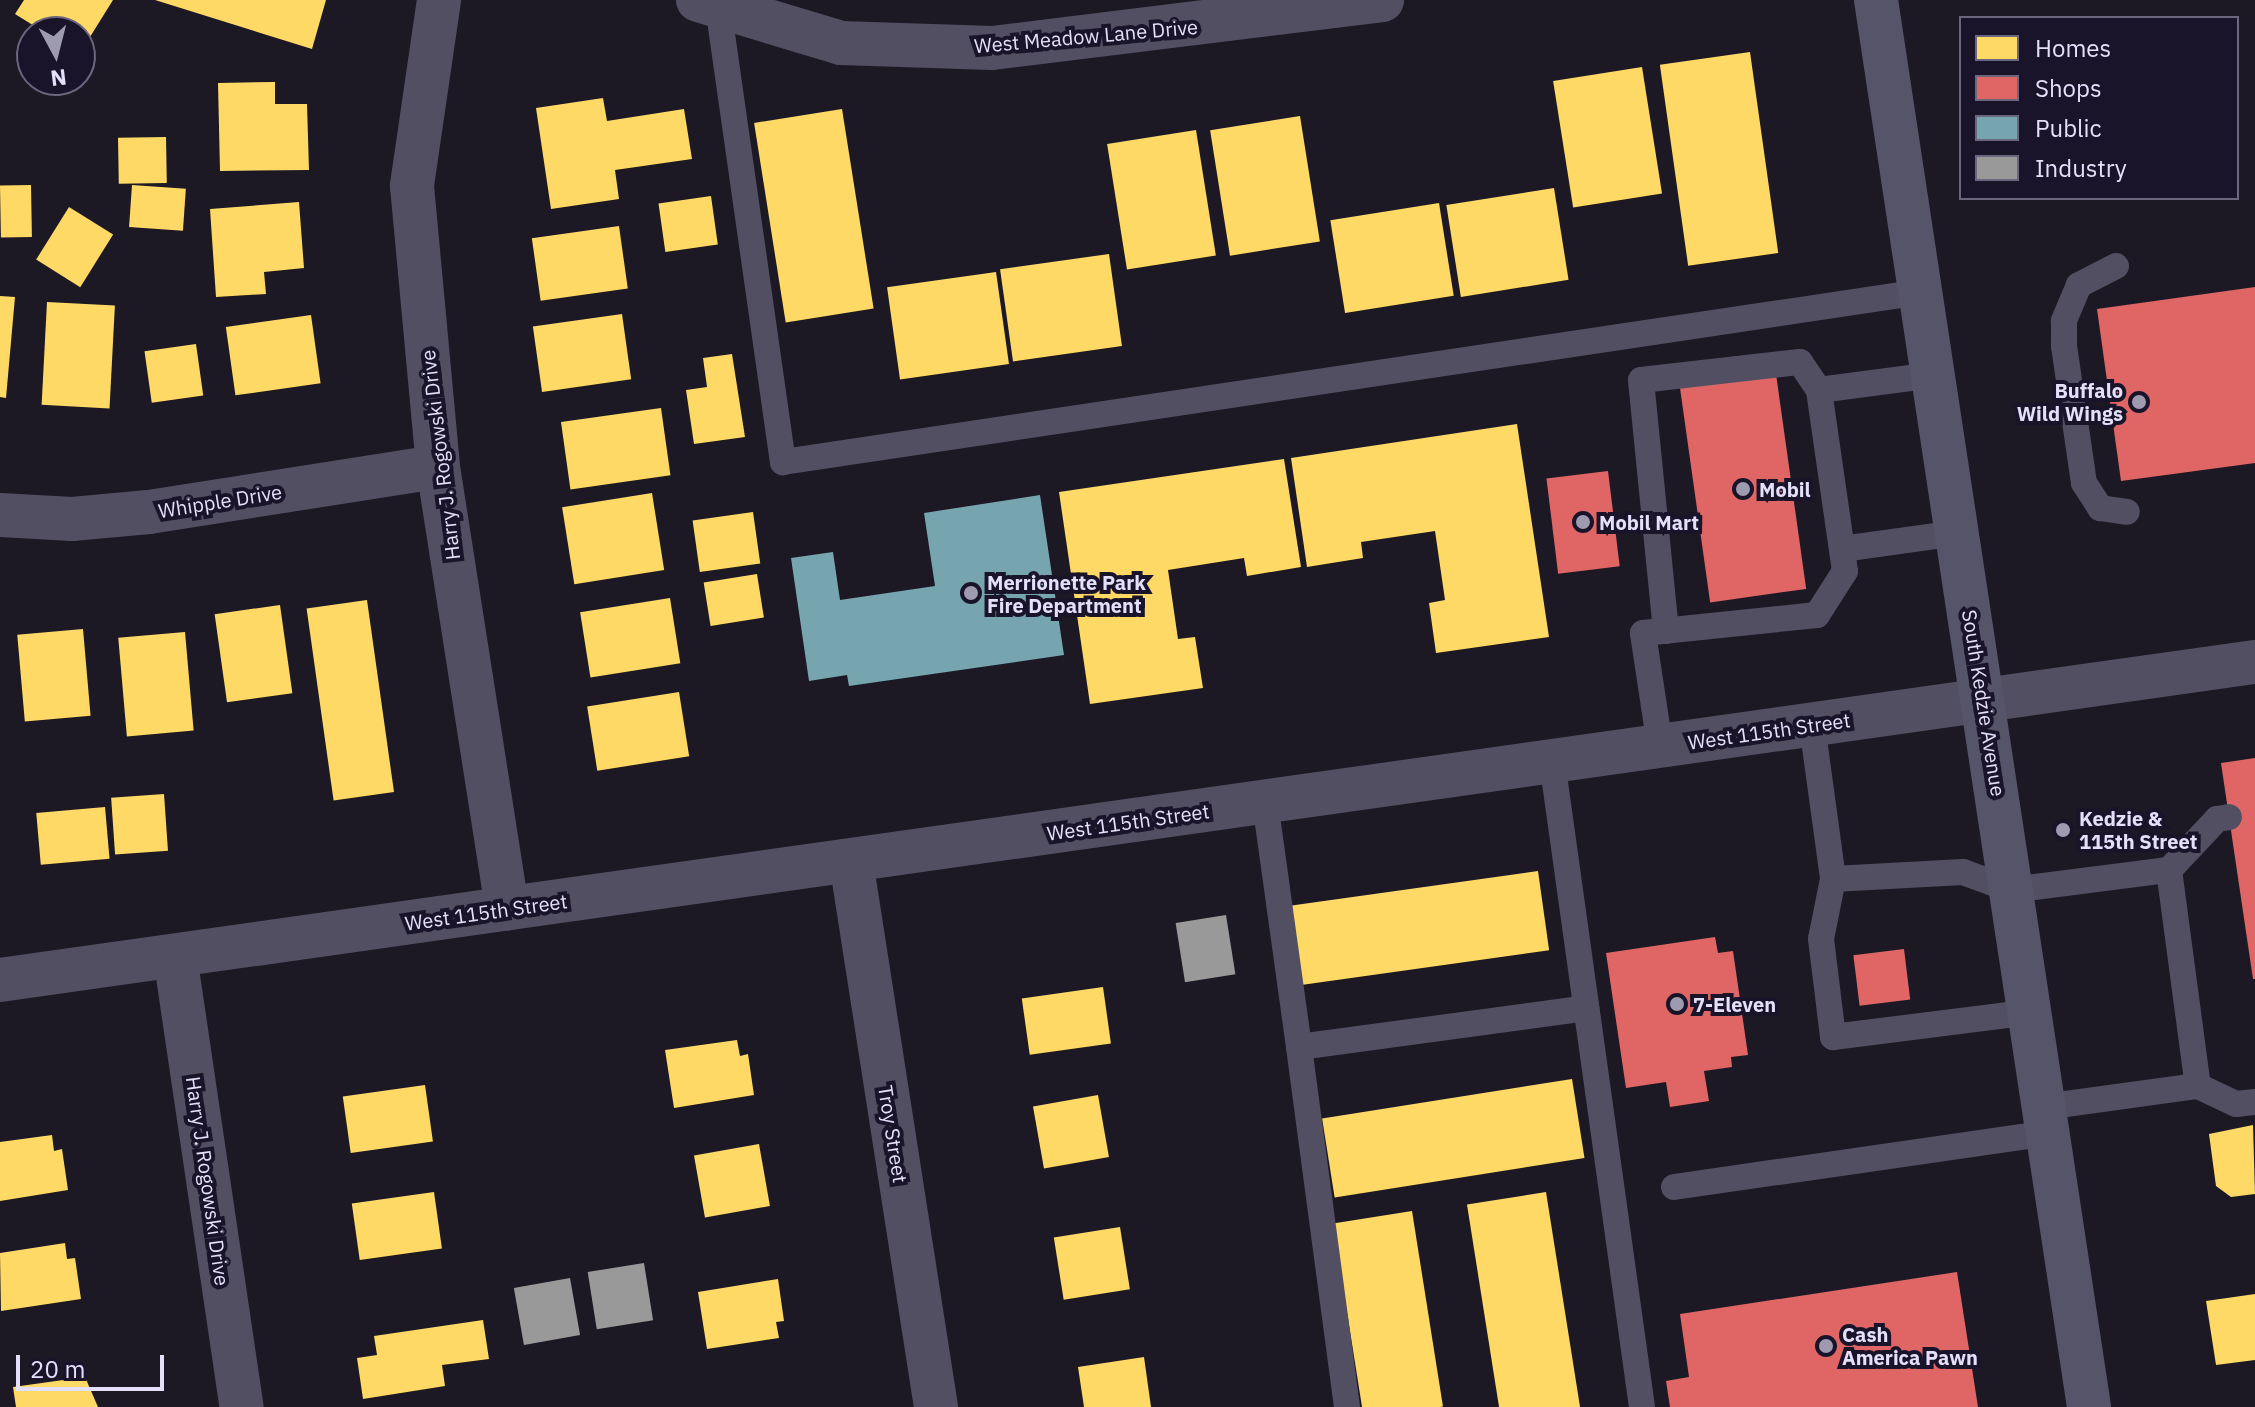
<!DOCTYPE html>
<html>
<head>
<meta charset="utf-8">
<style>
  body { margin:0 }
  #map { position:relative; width:2255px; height:1407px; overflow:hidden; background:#1c1924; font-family:"IBM Plex Sans",sans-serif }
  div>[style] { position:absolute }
  .homes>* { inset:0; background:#ffd966; transform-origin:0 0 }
  .shops>* { inset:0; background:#e06666; transform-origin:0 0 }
  .public>* { inset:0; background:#76a5af }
  .industry>* { inset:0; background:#999; transform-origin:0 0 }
  .service>* { height:26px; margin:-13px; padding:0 13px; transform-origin:13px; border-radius:13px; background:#524f63 }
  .minor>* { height:44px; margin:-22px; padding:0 22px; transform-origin:22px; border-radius:22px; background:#524f63 }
  .tertiary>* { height:44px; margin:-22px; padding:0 22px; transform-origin:22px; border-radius:22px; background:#524f63 }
  .secondary>* { height:44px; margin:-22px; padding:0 22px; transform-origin:22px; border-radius:22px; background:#565469 }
  .dots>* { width:22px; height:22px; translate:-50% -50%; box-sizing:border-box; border:4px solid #191429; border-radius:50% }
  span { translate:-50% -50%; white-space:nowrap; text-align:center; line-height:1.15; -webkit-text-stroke:8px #191429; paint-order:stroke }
  .street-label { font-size:20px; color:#e4e0fb }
  .poi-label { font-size:20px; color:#e4e0fb; font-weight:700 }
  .right { translate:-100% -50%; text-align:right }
  .left { translate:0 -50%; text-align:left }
  .legend { position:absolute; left:1959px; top:16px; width:280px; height:184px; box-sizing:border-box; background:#191429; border:2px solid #6a667d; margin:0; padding:10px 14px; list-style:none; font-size:24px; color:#e4e0fb }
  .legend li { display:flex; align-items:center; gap:16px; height:40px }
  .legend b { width:40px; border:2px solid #6a667d }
  .north { position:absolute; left:16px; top:16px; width:80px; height:80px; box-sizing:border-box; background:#191429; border:2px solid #6a667d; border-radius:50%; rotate:173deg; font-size:22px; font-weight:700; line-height:32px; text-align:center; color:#e4e0fb }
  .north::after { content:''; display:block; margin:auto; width:28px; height:36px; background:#9e9ab0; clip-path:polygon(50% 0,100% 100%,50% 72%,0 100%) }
  .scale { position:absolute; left:16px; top:1355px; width:148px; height:36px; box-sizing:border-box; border:4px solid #e4e0fb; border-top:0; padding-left:10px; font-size:24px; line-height:28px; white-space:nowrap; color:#e4e0fb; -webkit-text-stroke:6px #191429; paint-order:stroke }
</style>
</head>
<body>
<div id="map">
  <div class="homes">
    <div style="clip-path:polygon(24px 0,113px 0,80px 53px,80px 32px,44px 32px,15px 14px)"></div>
    <div style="clip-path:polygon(155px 0,326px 0,312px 49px)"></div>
    <div style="left:1750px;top:52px;width:203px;height:91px;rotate:82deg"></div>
    <div style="left:1642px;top:67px;width:128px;height:90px;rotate:81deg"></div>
    <div style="clip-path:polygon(275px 82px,275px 104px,307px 104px,309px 170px,220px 171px,218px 83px)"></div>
    <div style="clip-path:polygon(603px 98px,607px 121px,684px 109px,692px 159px,615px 170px,619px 199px,551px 209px,536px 108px)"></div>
    <div style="left:842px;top:109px;width:202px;height:89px;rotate:81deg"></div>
    <div style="left:1300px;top:116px;width:127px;height:91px;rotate:81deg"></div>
    <div style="left:1196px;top:130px;width:127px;height:90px;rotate:81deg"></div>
    <div style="left:166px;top:137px;width:46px;height:48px;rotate:89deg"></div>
    <div style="left:31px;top:185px;width:52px;height:31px;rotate:89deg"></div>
    <div style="left:132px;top:185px;width:54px;height:42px;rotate:4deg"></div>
    <div style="left:1554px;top:188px;width:93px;height:109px;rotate:81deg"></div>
    <div style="left:711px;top:196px;width:49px;height:53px;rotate:82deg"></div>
    <div style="clip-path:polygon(299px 202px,304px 268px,264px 272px,266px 294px,216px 297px,210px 209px)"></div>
    <div style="left:1439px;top:203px;width:94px;height:110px;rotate:81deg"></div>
    <div style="left:69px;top:207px;width:52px;height:62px;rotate:32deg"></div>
    <div style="left:619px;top:226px;width:63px;height:88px;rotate:82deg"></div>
    <div style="left:1109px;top:254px;width:93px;height:110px;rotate:82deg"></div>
    <div style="left:996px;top:272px;width:93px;height:110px;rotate:82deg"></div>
    <div style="clip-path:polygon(0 296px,15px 297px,6px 398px,0 397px)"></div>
    <div style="left:47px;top:302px;width:68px;height:103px;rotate:3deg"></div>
    <div style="left:622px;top:314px;width:66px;height:90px;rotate:82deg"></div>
    <div style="left:311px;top:315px;width:69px;height:86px;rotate:82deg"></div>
    <div style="left:196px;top:344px;width:52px;height:52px;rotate:82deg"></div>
    <div style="clip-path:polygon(732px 354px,745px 437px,694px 444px,686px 390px,707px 387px,703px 358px)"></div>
    <div style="left:661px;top:408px;width:68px;height:101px;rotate:82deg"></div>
    <div style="clip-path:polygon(1517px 424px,1549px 637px,1436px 653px,1429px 603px,1445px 600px,1435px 531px,1361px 542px,1363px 558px,1307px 567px,1291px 458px)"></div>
    <div style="clip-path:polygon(1284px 459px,1301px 567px,1247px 576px,1244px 558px,1168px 570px,1178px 639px,1195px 637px,1203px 688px,1090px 704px,1059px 492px)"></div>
    <div style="left:652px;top:493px;width:78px;height:91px;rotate:81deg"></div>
    <div style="left:753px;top:512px;width:52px;height:61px;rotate:82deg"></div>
    <div style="left:757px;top:574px;width:44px;height:54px;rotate:81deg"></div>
    <div style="left:670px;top:598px;width:66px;height:91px;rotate:81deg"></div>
    <div style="left:367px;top:600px;width:194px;height:61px;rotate:82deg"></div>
    <div style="left:280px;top:605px;width:89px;height:66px;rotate:82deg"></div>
    <div style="left:83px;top:629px;width:87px;height:66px;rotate:85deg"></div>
    <div style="left:185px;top:632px;width:99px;height:67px;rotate:85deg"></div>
    <div style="left:679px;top:692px;width:65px;height:93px;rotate:81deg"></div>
    <div style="left:164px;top:794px;width:57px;height:53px;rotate:86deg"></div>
    <div style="left:105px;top:807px;width:52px;height:69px;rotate:85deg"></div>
    <div style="left:1538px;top:871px;width:80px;height:254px;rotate:82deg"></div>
    <div style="left:1103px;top:987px;width:57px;height:82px;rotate:82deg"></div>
    <div style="clip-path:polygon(737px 1040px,740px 1056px,748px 1054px,754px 1095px,674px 1108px,665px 1050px)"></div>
    <div style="left:1572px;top:1079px;width:80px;height:253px;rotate:81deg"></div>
    <div style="left:425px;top:1085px;width:57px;height:83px;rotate:82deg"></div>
    <div style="left:1098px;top:1095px;width:63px;height:66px;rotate:80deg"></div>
    <div style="clip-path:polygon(2253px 1125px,2255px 1194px,2231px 1197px,2216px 1186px,2209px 1134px)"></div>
    <div style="clip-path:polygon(52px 1135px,54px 1151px,62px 1149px,68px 1190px,0 1201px,0 1142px)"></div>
    <div style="left:759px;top:1144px;width:63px;height:66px;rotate:80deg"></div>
    <div style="left:434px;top:1192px;width:57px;height:83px;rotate:82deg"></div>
    <div style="left:1546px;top:1192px;width:218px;height:80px;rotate:81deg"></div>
    <div style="left:1412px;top:1211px;width:198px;height:80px;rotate:81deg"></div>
    <div style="left:1120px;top:1227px;width:63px;height:67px;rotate:81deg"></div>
    <div style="clip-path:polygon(65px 1243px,67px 1259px,75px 1258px,81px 1299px,1px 1311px,0 1253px)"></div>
    <div style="clip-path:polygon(778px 1279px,784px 1321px,776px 1322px,779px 1338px,707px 1349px,698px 1292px)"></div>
    <div style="clip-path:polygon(2255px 1294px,2255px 1360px,2216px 1365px,2206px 1301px)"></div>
    <div style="clip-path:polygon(483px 1320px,489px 1359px,442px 1365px,445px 1386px,363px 1399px,357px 1358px,377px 1355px,374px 1336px)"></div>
    <div style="clip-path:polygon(1144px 1357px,1151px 1407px,1084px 1407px,1078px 1367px)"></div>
    <div style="clip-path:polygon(85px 1377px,98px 1407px,16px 1407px,13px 1387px)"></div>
  </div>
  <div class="shops">
    <div style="clip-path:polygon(2255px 287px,2255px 463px,2121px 481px,2097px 309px)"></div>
    <div style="left:1776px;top:374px;width:217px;height:97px;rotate:82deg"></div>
    <div style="left:1608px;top:471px;width:96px;height:62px;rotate:83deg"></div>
    <div style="clip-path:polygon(2255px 758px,2255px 979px,2253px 979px,2221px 763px)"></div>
    <div style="clip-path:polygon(1715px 937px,1718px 953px,1733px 951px,1748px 1055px,1731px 1057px,1732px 1067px,1704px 1071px,1709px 1101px,1670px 1107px,1666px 1082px,1626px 1088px,1606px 953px)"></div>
    <div style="left:1904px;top:949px;width:51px;height:51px;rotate:83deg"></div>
    <div style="clip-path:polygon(1957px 1272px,1978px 1407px,1670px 1407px,1666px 1381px,1689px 1377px,1680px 1314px)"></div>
  </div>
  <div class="public">
    <div style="clip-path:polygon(1040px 495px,1064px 655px,849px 686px,847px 675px,809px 681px,791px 558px,833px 552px,840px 600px,935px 586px,924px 513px)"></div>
  </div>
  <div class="industry">
    <div style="left:1226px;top:915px;width:60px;height:51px;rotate:81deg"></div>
    <div style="left:644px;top:1263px;width:58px;height:57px;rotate:81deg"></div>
    <div style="left:570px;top:1278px;width:58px;height:57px;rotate:80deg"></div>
  </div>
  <div class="service">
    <div style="left:718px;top:6px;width:461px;rotate:81.9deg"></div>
    <div style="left:783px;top:462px;width:1151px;rotate:-8.5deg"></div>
    <div style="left:2116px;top:266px;width:42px;rotate:152.8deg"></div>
    <div style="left:2079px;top:285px;width:39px;rotate:113deg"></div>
    <div style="left:2064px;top:321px;width:25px;rotate:90deg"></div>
    <div style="left:2064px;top:346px;width:138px;rotate:81.7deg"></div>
    <div style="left:2084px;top:483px;width:30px;rotate:57deg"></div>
    <div style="left:2100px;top:508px;width:27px;rotate:8deg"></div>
    <div style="left:1842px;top:549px;width:117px;rotate:-7.9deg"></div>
    <div style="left:1666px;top:631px;width:252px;rotate:-95.7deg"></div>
    <div style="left:1641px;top:380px;width:160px;rotate:-6.5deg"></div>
    <div style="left:1800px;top:362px;width:34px;rotate:56deg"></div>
    <div style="left:1812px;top:725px;width:155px;rotate:82.2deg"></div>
    <div style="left:1833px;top:879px;width:61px;rotate:101.3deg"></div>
    <div style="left:1821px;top:939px;width:99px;rotate:83deg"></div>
    <div style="left:1833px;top:1037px;width:199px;rotate:-7.2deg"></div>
    <div style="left:1660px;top:746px;width:114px;rotate:-98.6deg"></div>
    <div style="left:1643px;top:633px;width:175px;rotate:-5.9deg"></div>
    <div style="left:1817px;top:615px;width:52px;rotate:-57.5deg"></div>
    <div style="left:1845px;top:571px;width:183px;rotate:-98.2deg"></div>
    <div style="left:1819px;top:390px;width:115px;rotate:-7.5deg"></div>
    <div style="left:1552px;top:761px;width:652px;rotate:82.07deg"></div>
    <div style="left:1265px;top:802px;width:247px;rotate:82.1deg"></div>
    <div style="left:2169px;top:870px;width:218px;rotate:82.4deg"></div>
    <div style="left:1833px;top:879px;width:130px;rotate:-3.1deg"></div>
    <div style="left:1963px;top:872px;width:52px;rotate:20.2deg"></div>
    <div style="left:2012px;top:890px;width:158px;rotate:-7.3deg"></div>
    <div style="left:2169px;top:870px;width:70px;rotate:-46.7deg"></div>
    <div style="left:2217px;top:819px;width:12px;rotate:-9deg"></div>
    <div style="left:2044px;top:1107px;width:155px;rotate:-7.8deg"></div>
    <div style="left:2198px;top:1086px;width:42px;rotate:25.3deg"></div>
    <div style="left:2236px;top:1104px;width:19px;rotate:-6deg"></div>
    <div style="left:1674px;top:1187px;width:378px;rotate:-8.2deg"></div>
    <div style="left:1347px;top:1407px;width:363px;rotate:-97.6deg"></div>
    <div style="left:1299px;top:1047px;width:290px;rotate:-7.7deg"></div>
  </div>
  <div class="minor">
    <div style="left:439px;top:0;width:188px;rotate:98.3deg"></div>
    <div style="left:412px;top:186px;width:282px;rotate:84.7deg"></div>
    <div style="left:438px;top:467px;width:447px;rotate:81.1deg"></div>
    <div style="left:698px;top:0;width:149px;rotate:16.7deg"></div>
    <div style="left:841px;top:43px;width:151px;rotate:1.9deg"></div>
    <div style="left:992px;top:48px;width:393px;rotate:-7deg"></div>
    <div style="left:0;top:515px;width:72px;rotate:3.2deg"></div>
    <div style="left:72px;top:519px;width:77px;rotate:-5.2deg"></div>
    <div style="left:149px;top:512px;width:292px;rotate:-8.9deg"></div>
    <div style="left:851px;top:861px;width:553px;rotate:81.15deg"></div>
    <div style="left:175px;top:956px;width:456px;rotate:81.6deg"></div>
  </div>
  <div class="tertiary">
    <div style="left:0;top:980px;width:2277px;rotate:-8.03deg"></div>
  </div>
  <div class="secondary">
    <div style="left:1876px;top:0;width:1423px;rotate:81.39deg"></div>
  </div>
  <div class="dots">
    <div style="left:2139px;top:402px;background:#9e9ab0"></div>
    <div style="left:1743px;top:489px;background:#9e9ab0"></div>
    <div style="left:1583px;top:522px;background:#9e9ab0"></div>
    <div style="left:971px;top:593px;background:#9e9ab0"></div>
    <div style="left:2063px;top:830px;background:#9e9ab0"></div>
    <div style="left:1677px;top:1004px;background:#9e9ab0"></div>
    <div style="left:1826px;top:1346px;background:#9e9ab0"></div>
  </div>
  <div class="street-label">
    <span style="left:1086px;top:36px;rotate:-5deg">West Meadow Lane Drive</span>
    <span style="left:440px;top:455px;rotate:-97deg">Harry J. Rogowski Drive</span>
    <span style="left:220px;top:501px;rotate:-9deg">Whipple Drive</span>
    <span style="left:1984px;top:703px;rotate:81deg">South Kedzie Avenue</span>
    <span style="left:1769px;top:731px;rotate:-8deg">West 115th Street</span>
    <span style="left:1128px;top:822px;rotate:-8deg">West 115th Street</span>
    <span style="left:486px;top:912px;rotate:-8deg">West 115th Street</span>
    <span style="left:893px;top:1134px;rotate:81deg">Troy Street</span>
    <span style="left:208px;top:1181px;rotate:82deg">Harry J. Rogowski Drive</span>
  </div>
  <div class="poi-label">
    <span class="right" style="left:2123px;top:402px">Buffalo<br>Wild Wings</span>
    <span class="left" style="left:1759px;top:489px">Mobil</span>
    <span class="left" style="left:1599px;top:522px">Mobil Mart</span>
    <span class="left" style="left:987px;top:594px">Merrionette Park<br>Fire Department</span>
    <span class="left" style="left:2079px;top:830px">Kedzie &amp;<br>115th Street</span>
    <span class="left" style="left:1693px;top:1004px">7-Eleven</span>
    <span class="left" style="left:1842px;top:1346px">Cash<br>America Pawn</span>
  </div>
  <ul class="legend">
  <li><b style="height:22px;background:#ffd966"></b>Homes</li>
  <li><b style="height:22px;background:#e06666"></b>Shops</li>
  <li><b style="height:22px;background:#76a5af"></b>Public</li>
  <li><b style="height:22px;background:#999"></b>Industry</li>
  </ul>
  <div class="north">N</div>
  <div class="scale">20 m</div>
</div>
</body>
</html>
